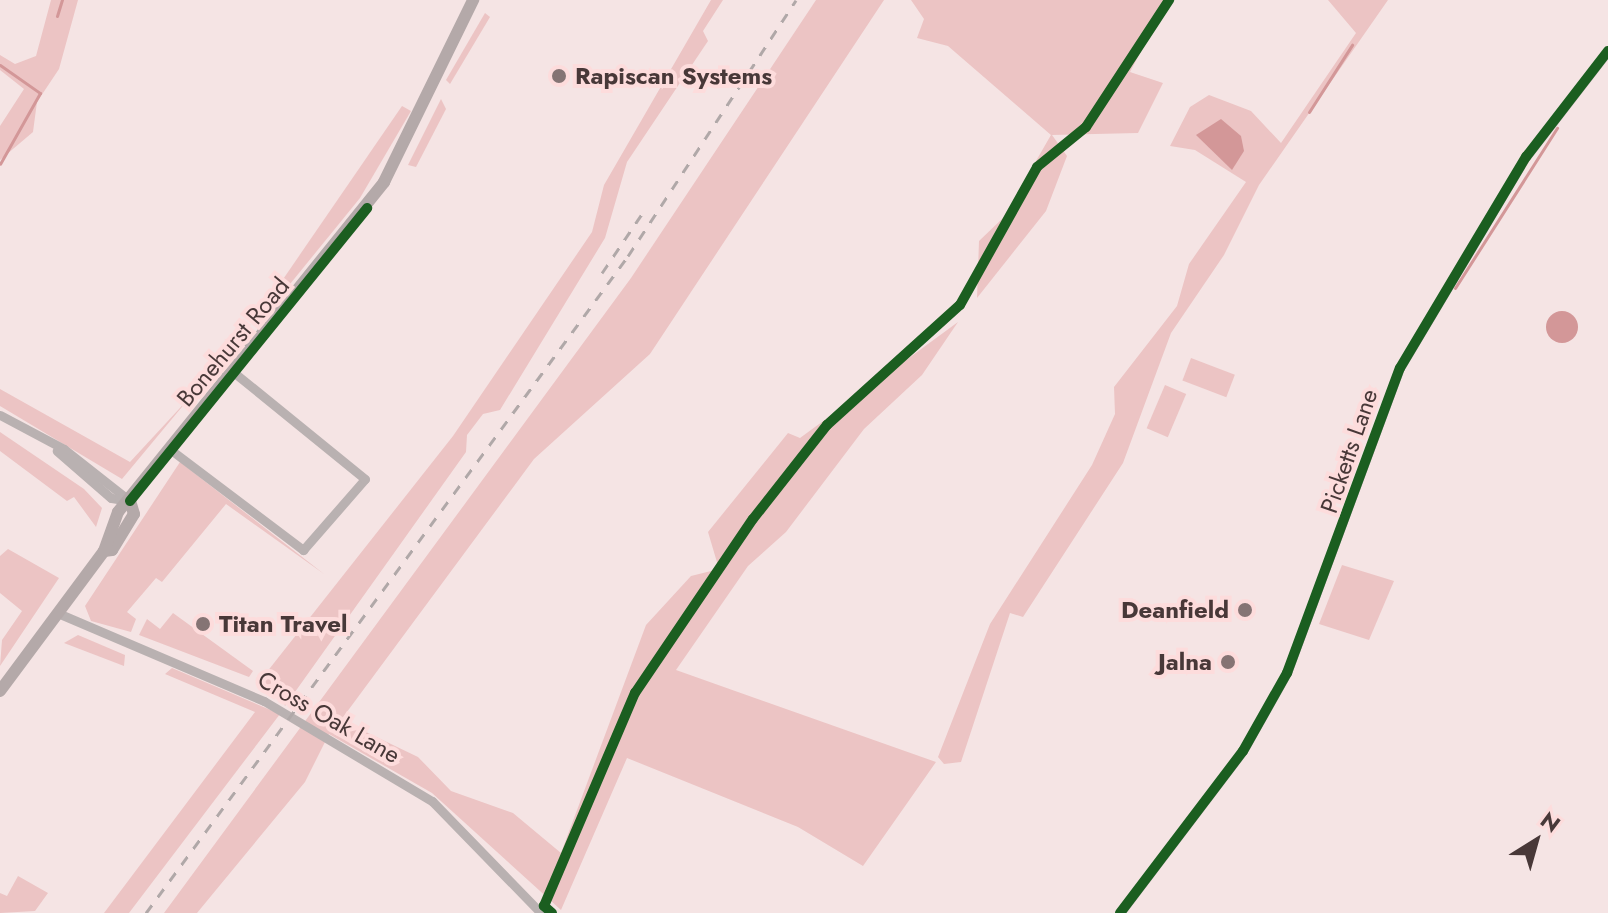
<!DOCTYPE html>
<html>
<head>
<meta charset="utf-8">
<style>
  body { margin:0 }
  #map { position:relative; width:1608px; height:913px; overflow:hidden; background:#f5e4e4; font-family:Jost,sans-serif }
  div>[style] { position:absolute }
  .green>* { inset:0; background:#ecc4c4; transform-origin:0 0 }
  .water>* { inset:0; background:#d39798 }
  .round { border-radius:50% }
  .stream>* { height:3px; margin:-1.5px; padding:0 1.5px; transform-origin:1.5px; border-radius:1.5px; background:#d39798 }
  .minor>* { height:9px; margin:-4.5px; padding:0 4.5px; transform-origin:4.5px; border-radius:4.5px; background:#b9b1b1 }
  .major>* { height:12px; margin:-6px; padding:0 6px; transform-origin:6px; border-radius:6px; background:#b4a9a9 }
  .rail>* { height:3px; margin-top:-1.5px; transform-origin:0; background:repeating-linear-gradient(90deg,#b0a8a8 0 10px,transparent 0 20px) }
  .cycleway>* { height:10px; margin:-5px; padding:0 5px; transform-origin:5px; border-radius:5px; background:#1b5e20 }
  .dots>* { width:22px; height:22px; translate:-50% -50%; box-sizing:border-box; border:4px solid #fddcdc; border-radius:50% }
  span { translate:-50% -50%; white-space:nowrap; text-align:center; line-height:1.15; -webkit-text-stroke:8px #fddcdc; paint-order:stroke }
  .poi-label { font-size:24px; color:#483838; font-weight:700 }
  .left { translate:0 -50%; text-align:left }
  .right { translate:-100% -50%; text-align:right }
  .street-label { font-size:24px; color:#483838 }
  .north { position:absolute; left:1496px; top:801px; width:80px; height:80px; -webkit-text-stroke:6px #fddcdc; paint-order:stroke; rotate:37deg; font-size:22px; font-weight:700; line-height:32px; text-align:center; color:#483838 }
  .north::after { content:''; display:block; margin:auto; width:28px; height:36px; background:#483838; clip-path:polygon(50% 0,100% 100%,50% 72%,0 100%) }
</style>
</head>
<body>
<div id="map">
  <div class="green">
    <div style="clip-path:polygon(51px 0,78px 0,59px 69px,37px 102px,33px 132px,0 160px,0 126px,24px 89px,0 70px,0 55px,15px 64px,36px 56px)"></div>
    <div style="clip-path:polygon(711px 0,723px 0,703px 31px,708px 41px,627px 162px,605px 238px,500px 410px,483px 414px,467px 435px,466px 452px,285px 706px,280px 694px,259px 682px,453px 436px,592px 232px,604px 185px)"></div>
    <div style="clip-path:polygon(816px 0,884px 0,650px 354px,534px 459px,341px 720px,418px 757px,451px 791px,513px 813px,561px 853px,646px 625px,691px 576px,719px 569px,708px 532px,788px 433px,800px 438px,958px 322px,922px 375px,864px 429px,786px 532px,748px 566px,676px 670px,936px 762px,863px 866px,798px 827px,627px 758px,561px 910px,432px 793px,329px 734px,305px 782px,197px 913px,164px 913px,631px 278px)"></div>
    <div style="clip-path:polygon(911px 0,1168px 0,1130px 72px,1163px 83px,1138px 133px,1052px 135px,1067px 156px,1046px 211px,977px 298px,979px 241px,1003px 218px,1051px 135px,948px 46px,917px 38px,924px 19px)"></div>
    <div style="clip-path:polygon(1328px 0,1388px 0,1259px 185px,1224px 255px,1171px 333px,1123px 463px,1023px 617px,1010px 613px,961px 762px,944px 764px,938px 757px,990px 624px,1092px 465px,1115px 414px,1114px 387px,1177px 306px,1189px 264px,1246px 182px,1195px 150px,1170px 146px,1190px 107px,1209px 95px,1251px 111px,1281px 143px,1356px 33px)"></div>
    <div style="clip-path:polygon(485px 13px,490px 17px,450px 84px,446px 80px)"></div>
    <div style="clip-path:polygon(441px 99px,446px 109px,416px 167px,408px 165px)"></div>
    <div style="clip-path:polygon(402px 106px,411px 111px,360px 198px,286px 289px,277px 288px)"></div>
    <div style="left:1191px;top:358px;width:47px;height:24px;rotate:21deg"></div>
    <div style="left:1165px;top:385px;width:23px;height:47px;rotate:23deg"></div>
    <div style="clip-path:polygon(0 389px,130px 462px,191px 396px,122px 479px,0 406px)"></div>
    <div style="clip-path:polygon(0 432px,84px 489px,102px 508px,96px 527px,74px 497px,67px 501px,0 451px)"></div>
    <div style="clip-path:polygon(180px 462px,324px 574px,226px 504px,162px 582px,156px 578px,127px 612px,136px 619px,131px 632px,91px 621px,85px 606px)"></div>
    <div style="clip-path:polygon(8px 549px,59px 578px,0 666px,2px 640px,22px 611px,0 593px,0 556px)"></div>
    <div style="clip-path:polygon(1342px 565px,1394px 581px,1369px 640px,1319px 624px)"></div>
    <div style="clip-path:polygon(173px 613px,253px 671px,249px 677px,139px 635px,147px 619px,160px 629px)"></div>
    <div style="clip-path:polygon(78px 635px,125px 655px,124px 666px,64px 643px)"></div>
    <div style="clip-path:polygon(172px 668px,280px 714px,129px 913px,104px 913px,255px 712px,165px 674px)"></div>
    <div style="clip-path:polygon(18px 876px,48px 893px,35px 911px,0 913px,0 893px,7px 896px)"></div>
  </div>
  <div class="water">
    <div style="clip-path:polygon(1221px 119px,1241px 136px,1244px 151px,1232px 170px,1196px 135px)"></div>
    <div class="round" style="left:1546px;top:311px;width:32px;height:32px"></div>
  </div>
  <div class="stream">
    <div style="left:57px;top:16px;width:17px;rotate:-73deg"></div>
    <div style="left:1145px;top:34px;width:40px;rotate:-57.1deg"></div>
    <div style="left:0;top:65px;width:49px;rotate:35deg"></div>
    <div style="left:40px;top:93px;width:81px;rotate:119.4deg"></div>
    <div style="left:1309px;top:112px;width:80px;rotate:-57.3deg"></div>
    <div style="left:1455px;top:288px;width:190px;rotate:-57.5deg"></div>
  </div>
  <div class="minor">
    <div style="left:0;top:415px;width:72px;rotate:28deg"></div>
    <div style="left:64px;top:449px;width:84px;rotate:38.2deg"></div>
    <div style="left:130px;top:501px;width:19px;rotate:-171deg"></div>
    <div style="left:111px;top:498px;width:72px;rotate:-139deg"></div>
    <div style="left:171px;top:450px;width:166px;rotate:37.1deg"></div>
    <div style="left:303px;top:550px;width:94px;rotate:-48.9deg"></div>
    <div style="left:365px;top:479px;width:171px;rotate:-140.9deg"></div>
    <div style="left:60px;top:614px;width:222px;rotate:23.1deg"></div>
    <div style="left:264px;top:701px;width:196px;rotate:30.8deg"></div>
    <div style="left:432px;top:801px;width:156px;rotate:45.8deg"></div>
    <div style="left:1120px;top:913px;width:203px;rotate:-52.8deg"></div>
    <div style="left:1243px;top:751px;width:90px;rotate:-60.6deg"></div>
    <div style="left:1287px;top:673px;width:325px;rotate:-69.7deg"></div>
    <div style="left:1400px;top:368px;width:246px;rotate:-59.2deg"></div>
    <div style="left:1526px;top:157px;width:134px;rotate:-52.3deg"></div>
  </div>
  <div class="major">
    <div style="left:104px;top:551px;width:8px;rotate:-7deg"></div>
    <div style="left:112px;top:550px;width:42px;rotate:-58.6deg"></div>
    <div style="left:134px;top:514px;width:14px;rotate:-107deg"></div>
    <div style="left:0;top:691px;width:174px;rotate:-53.4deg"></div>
    <div style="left:104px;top:551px;width:41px;rotate:-70.3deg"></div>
    <div style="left:118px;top:512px;width:424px;rotate:-51.1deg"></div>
    <div style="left:384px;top:182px;width:203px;rotate:-63.9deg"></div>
  </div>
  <div class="rail">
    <div style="left:602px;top:273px;width:71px;rotate:-55.9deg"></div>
    <div style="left:146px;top:913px;width:815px;rotate:-53.73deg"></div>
    <div style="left:628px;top:256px;width:306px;rotate:-56.7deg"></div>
  </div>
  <div class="cycleway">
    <div style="left:130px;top:501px;width:377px;rotate:-51deg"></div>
    <div style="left:552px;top:913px;width:11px;rotate:-139deg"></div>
    <div style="left:544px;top:906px;width:232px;rotate:-66.9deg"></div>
    <div style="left:635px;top:693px;width:210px;rotate:-55.9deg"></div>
    <div style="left:753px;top:519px;width:120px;rotate:-51.8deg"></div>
    <div style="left:827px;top:425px;width:179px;rotate:-42.1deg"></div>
    <div style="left:960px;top:305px;width:158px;rotate:-60.8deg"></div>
    <div style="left:1037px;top:167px;width:63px;rotate:-39.2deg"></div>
    <div style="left:1086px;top:127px;width:152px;rotate:-56.8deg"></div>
    <div style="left:1120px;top:913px;width:203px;rotate:-52.8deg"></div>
    <div style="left:1243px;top:751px;width:90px;rotate:-60.6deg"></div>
    <div style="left:1287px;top:673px;width:325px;rotate:-69.7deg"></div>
    <div style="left:1400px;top:368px;width:246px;rotate:-59.2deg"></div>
    <div style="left:1526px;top:157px;width:134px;rotate:-52.3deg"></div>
  </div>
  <div class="dots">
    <div style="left:559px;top:76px;background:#857474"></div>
    <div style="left:1245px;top:610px;background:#857474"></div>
    <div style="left:203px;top:624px;background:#857474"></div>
    <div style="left:1228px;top:662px;background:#857474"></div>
  </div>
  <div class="poi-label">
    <span class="left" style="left:575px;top:76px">Rapiscan Systems</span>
    <span class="right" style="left:1229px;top:610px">Deanfield</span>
    <span class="left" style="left:219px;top:624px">Titan Travel</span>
    <span class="right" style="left:1212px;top:662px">Jalna</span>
  </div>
  <div class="street-label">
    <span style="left:233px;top:342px;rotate:-50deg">Bonehurst Road</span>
    <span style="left:1349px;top:451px;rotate:-71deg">Picketts Lane</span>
    <span style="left:329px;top:717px;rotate:30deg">Cross Oak Lane</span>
  </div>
  <div class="north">N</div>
</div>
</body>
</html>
